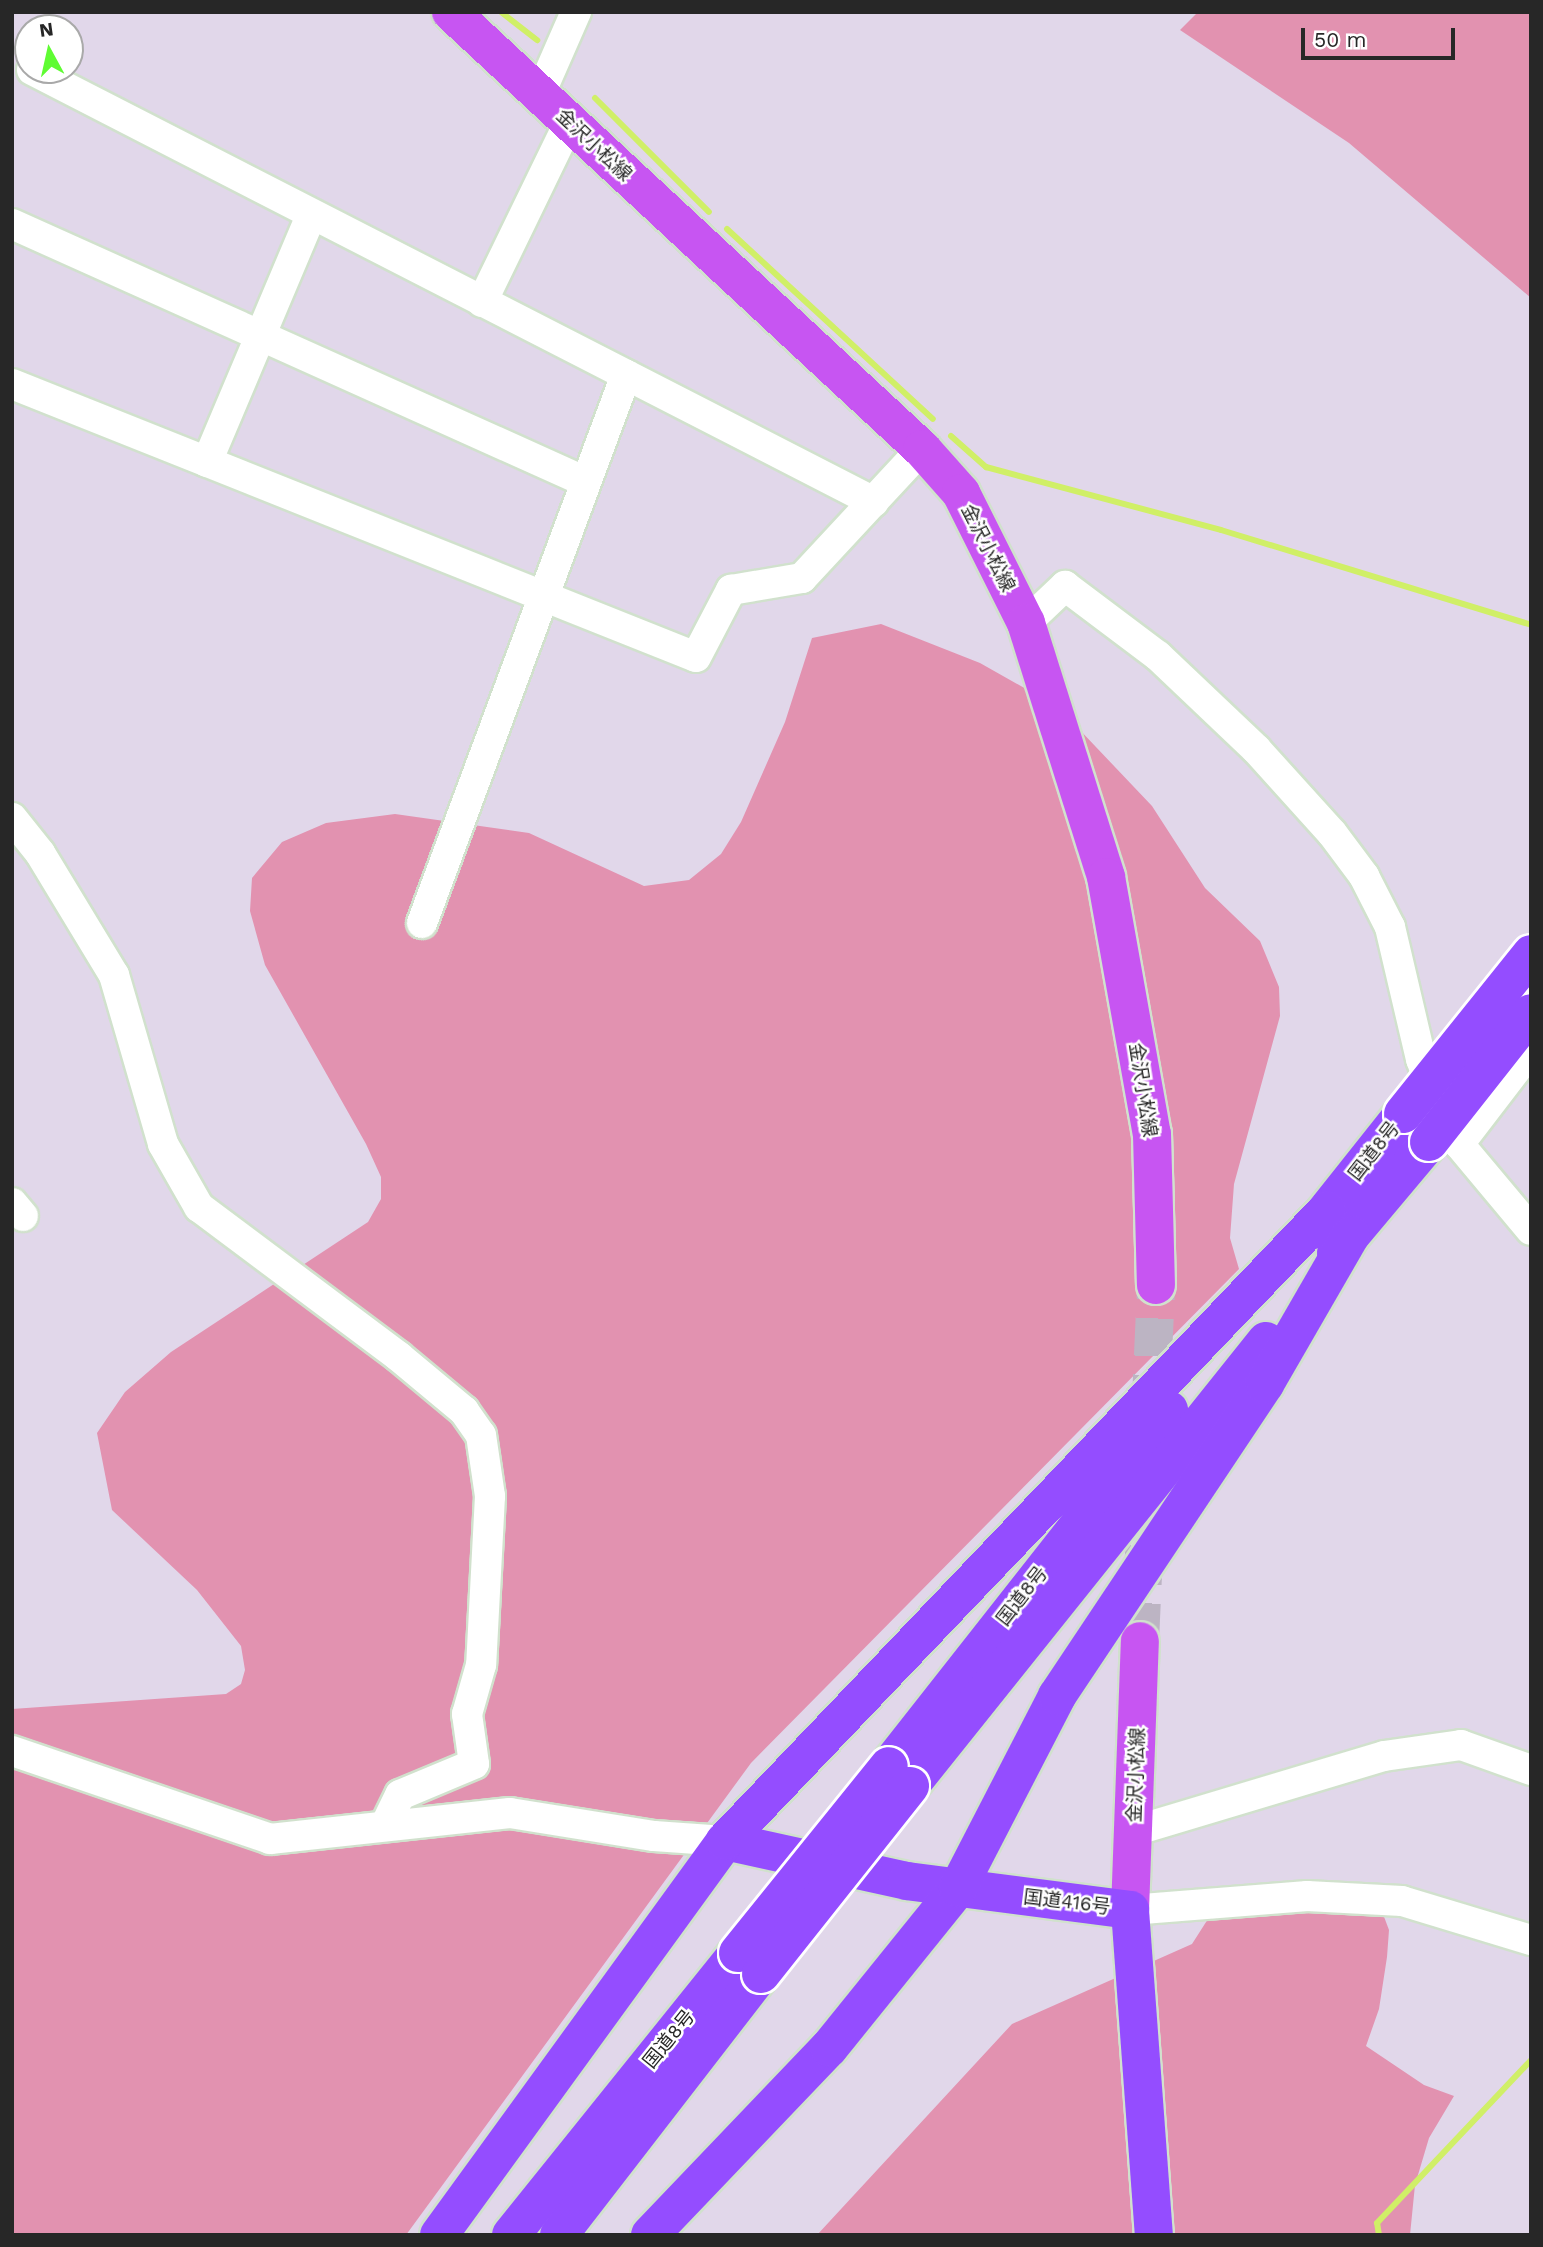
<!DOCTYPE html>
<html>
<head>
<meta charset="utf-8">
<style>
  body { margin:0 }
  #map { position:relative; width:1543px; height:2247px; overflow:hidden; background:#e1d7ea; font-family:"Work Sans","Noto Sans JP",sans-serif }
  div>[style] { position:absolute }
  .green>* { inset:0; background:#e292b0 }
  .stream>* { height:6px; margin:-3px; padding:0 3px; transform-origin:3px; border-radius:3px; background:#d0ef67 }
  .major-tunnel>* { height:38px; margin-top:-19px; transform-origin:0; background:repeating-linear-gradient(90deg,#bcb4c3 0 38px,transparent 0 57px) }
  .roads { filter:drop-shadow(2px 0 #d1e1cd) drop-shadow(-2px 0 #d1e1cd) drop-shadow(0 2px #d1e1cd) drop-shadow(0 -2px #d1e1cd) }
  .minor>* { height:30px; margin:-15px; padding:0 15px; transform-origin:15px; border-radius:15px; background:#fff }
  .major>* { height:38px; margin:-19px; padding:0 19px; transform-origin:19px; border-radius:19px; background:#c755f2 }
  .highway>* { height:38px; margin:-19px; padding:0 19px; transform-origin:19px; border-radius:19px; background:#944dff }
  .bridges { filter:drop-shadow(2px 0 #fff) drop-shadow(-2px 0 #fff) drop-shadow(0 2px #fff) drop-shadow(0 -2px #fff) }
  .highway-bridge>* { height:38px; margin:-19px; padding:0 19px; transform-origin:19px; border-radius:19px; background:#944dff }
  span { translate:-50% -50%; white-space:nowrap; text-align:center; line-height:1.15; -webkit-text-stroke:5px #fff; paint-order:stroke }
  .street-label { font-size:19px; color:#272727 }
  .frame { position:absolute; inset:0; border:14px solid #272727; pointer-events:none }
  .north { position:absolute; left:14px; top:14px; width:70px; height:70px; box-sizing:border-box; background:#fff; border:2px solid #a9a9a9; border-radius:50%; rotate:352deg; font-size:19px; font-weight:700; line-height:28px; text-align:center; color:#272727 }
  .north::after { content:''; display:block; margin:auto; width:24px; height:32px; background:#5ffc33; clip-path:polygon(50% 0,100% 100%,50% 72%,0 100%) }
  .scale { position:absolute; left:1301px; top:28px; width:154px; height:32px; box-sizing:border-box; border:4px solid #272727; border-top:0; padding-left:9px; font-size:21px; line-height:24px; white-space:nowrap; color:#272727; -webkit-text-stroke:5px #fff; paint-order:stroke }
</style>
</head>
<body>
<div id="map">
  <div class="green">
    <div style="clip-path:polygon(1198px 12px,1531px 12px,1531px 298px,1349px 143px,1180px 30px)"></div>
    <div style="clip-path:polygon(881px 624px,980px 663px,1058px 707px,1152px 806px,1205px 888px,1260px 941px,1279px 987px,1280px 1016px,1234px 1184px,1230px 1238px,1239px 1269px,751px 1763px,406px 2235px,12px 2235px,12px 1709px,226px 1694px,241px 1684px,245px 1670px,241px 1646px,197px 1590px,112px 1510px,97px 1433px,125px 1392px,171px 1352px,368px 1222px,381px 1199px,381px 1177px,366px 1144px,265px 965px,250px 911px,252px 878px,282px 842px,326px 823px,395px 814px,529px 833px,644px 886px,689px 880px,721px 854px,741px 822px,785px 722px,812px 638px)"></div>
    <div style="clip-path:polygon(1377px 1898px,1389px 1930px,1387px 1957px,1379px 2009px,1366px 2046px,1424px 2085px,1454px 2096px,1429px 2138px,1415px 2185px,1410px 2235px,817px 2235px,1012px 2024px,1192px 1944px,1215px 1908px)"></div>
  </div>
  <div class="stream">
    <div style="left:501px;top:12px;width:46px;rotate:37.9deg"></div>
    <div style="left:595px;top:98px;width:161px;rotate:45deg"></div>
    <div style="left:727px;top:229px;width:280px;rotate:42.7deg"></div>
    <div style="left:951px;top:436px;width:47px;rotate:41.5deg"></div>
    <div style="left:986px;top:467px;width:243px;rotate:15deg"></div>
    <div style="left:1221px;top:530px;width:324px;rotate:17deg"></div>
    <div style="left:1379px;top:2235px;width:12px;rotate:-99deg"></div>
    <div style="left:1377px;top:2223px;width:224px;rotate:-46.6deg"></div>
  </div>
  <div class="major-tunnel">
    <div style="left:1140px;top:1641px;width:356px;rotate:-87.4deg"></div>
  </div>
  <div class="roads">
    <div class="minor">
      <div style="left:32px;top:70px;width:946px;rotate:27.16deg"></div>
      <div style="left:540px;top:94px;width:90px;rotate:-66.3deg"></div>
      <div style="left:12px;top:224px;width:629px;rotate:24.2deg"></div>
      <div style="left:482px;top:302px;width:199px;rotate:-64.1deg"></div>
      <div style="left:12px;top:384px;width:736px;rotate:21.76deg"></div>
      <div style="left:696px;top:657px;width:76px;rotate:-62.4deg"></div>
      <div style="left:731px;top:590px;width:72px;rotate:-9.6deg"></div>
      <div style="left:802px;top:578px;width:176px;rotate:-47.1deg"></div>
      <div style="left:207px;top:462px;width:269px;rotate:-67.1deg"></div>
      <div style="left:1026px;top:623px;width:54px;rotate:-43.5deg"></div>
      <div style="left:1065px;top:586px;width:116px;rotate:37deg"></div>
      <div style="left:1158px;top:656px;width:135px;rotate:43.5deg"></div>
      <div style="left:1256px;top:749px;width:113px;rotate:47.9deg"></div>
      <div style="left:1332px;top:833px;width:54px;rotate:53.3deg"></div>
      <div style="left:1364px;top:876px;width:57px;rotate:63deg"></div>
      <div style="left:1390px;top:927px;width:136px;rotate:76.8deg"></div>
      <div style="left:1421px;top:1059px;width:49px;rotate:69.7deg"></div>
      <div style="left:1438px;top:1105px;width:44px;rotate:61.7deg"></div>
      <div style="left:1459px;top:1144px;width:112px;rotate:50.1deg"></div>
      <div style="left:12px;top:818px;width:45px;rotate:51.3deg"></div>
      <div style="left:40px;top:853px;width:143px;rotate:58.8deg"></div>
      <div style="left:114px;top:975px;width:176px;rotate:73.8deg"></div>
      <div style="left:163px;top:1144px;width:73px;rotate:60.3deg"></div>
      <div style="left:199px;top:1207px;width:249px;rotate:36.8deg"></div>
      <div style="left:398px;top:1356px;width:86px;rotate:39.8deg"></div>
      <div style="left:464px;top:1411px;width:29px;rotate:55deg"></div>
      <div style="left:481px;top:1435px;width:62px;rotate:81.6deg"></div>
      <div style="left:490px;top:1496px;width:169px;rotate:93deg"></div>
      <div style="left:481px;top:1665px;width:51px;rotate:105.9deg"></div>
      <div style="left:467px;top:1714px;width:50px;rotate:82deg"></div>
      <div style="left:474px;top:1764px;width:80px;rotate:157.3deg"></div>
      <div style="left:400px;top:1795px;width:32px;rotate:116deg"></div>
      <div style="left:422px;top:923px;width:585px;rotate:-69.58deg"></div>
      <div style="left:1459px;top:1144px;width:118px;rotate:-52.5deg"></div>
      <div style="left:12px;top:1203px;width:17px;rotate:50deg"></div>
      <div style="left:12px;top:1751px;width:273px;rotate:18.8deg"></div>
      <div style="left:270px;top:1839px;width:241px;rotate:-6.2deg"></div>
      <div style="left:510px;top:1813px;width:146px;rotate:9.1deg"></div>
      <div style="left:654px;top:1836px;width:71px;rotate:4deg"></div>
      <div style="left:1134px;top:1831px;width:261px;rotate:-16.7deg"></div>
      <div style="left:1384px;top:1756px;width:78px;rotate:-8.1deg"></div>
      <div style="left:1461px;top:1745px;width:74px;rotate:19.7deg"></div>
      <div style="left:1130px;top:1910px;width:178px;rotate:-4.5deg"></div>
      <div style="left:1307px;top:1896px;width:95px;rotate:3deg"></div>
      <div style="left:1402px;top:1901px;width:135px;rotate:16.8deg"></div>
    </div>
    <div class="major">
      <div style="left:451px;top:12px;width:643px;rotate:42.86deg"></div>
      <div style="left:922px;top:449px;width:59px;rotate:48.4deg"></div>
      <div style="left:961px;top:493px;width:145px;rotate:63.4deg"></div>
      <div style="left:1026px;top:623px;width:266px;rotate:72.5deg"></div>
      <div style="left:1106px;top:877px;width:261px;rotate:79.9deg"></div>
      <div style="left:1152px;top:1134px;width:151px;rotate:88.5deg"></div>
      <div style="left:1130px;top:1910px;width:269px;rotate:-87.9deg"></div>
    </div>
    <div class="highway">
      <div style="left:1310px;top:1231px;width:149px;rotate:-51.5deg"></div>
      <div style="left:1336px;top:1253px;width:145px;rotate:-50deg"></div>
      <div style="left:889px;top:1766px;width:453px;rotate:-51.8deg"></div>
      <div style="left:910px;top:1786px;width:570px;rotate:-51.34deg"></div>
      <div style="left:725px;top:1841px;width:186px;rotate:12.4deg"></div>
      <div style="left:907px;top:1881px;width:225px;rotate:7.4deg"></div>
      <div style="left:1130px;top:1910px;width:326px;rotate:85.8deg"></div>
      <div style="left:439px;top:2235px;width:487px;rotate:-54deg"></div>
      <div style="left:725px;top:1841px;width:872px;rotate:-46.35deg"></div>
      <div style="left:511px;top:2235px;width:362px;rotate:-51.2deg"></div>
      <div style="left:559px;top:2235px;width:330px;rotate:-52.3deg"></div>
      <div style="left:650px;top:2235px;width:259px;rotate:-46.3deg"></div>
      <div style="left:829px;top:2048px;width:206px;rotate:-51.1deg"></div>
      <div style="left:958px;top:1888px;width:216px;rotate:-62.7deg"></div>
      <div style="left:1057px;top:1696px;width:375px;rotate:-56.3deg"></div>
      <div style="left:1265px;top:1384px;width:172px;rotate:-60deg"></div>
    </div>
  </div>
  <div class="bridges">
    <div class="highway-bridge">
      <div style="left:1403px;top:1114px;width:205px;rotate:-51.3deg"></div>
      <div style="left:1429px;top:1142px;width:164px;rotate:-51.7deg"></div>
      <div style="left:738px;top:1953px;width:240px;rotate:-51.1deg"></div>
      <div style="left:761px;top:1974px;width:240px;rotate:-51.6deg"></div>
    </div>
  </div>
  <div class="street-label">
    <span style="left:594px;top:145px;rotate:43deg">金沢小松線</span>
    <span style="left:988px;top:548px;rotate:63deg">金沢小松線</span>
    <span style="left:1143px;top:1090px;rotate:81deg">金沢小松線</span>
    <span style="left:1374px;top:1151px;rotate:-52deg">国道8号</span>
    <span style="left:1022px;top:1596px;rotate:-52deg">国道8号</span>
    <span style="left:1136px;top:1775px;rotate:-88deg">金沢小松線</span>
    <span style="left:1067px;top:1902px;rotate:7deg">国道416号</span>
    <span style="left:669px;top:2039px;rotate:-51deg">国道8号</span>
  </div>
  <div class="frame"></div>
  <div class="north">N</div>
  <div class="scale">50 m</div>
</div>
</body>
</html>
